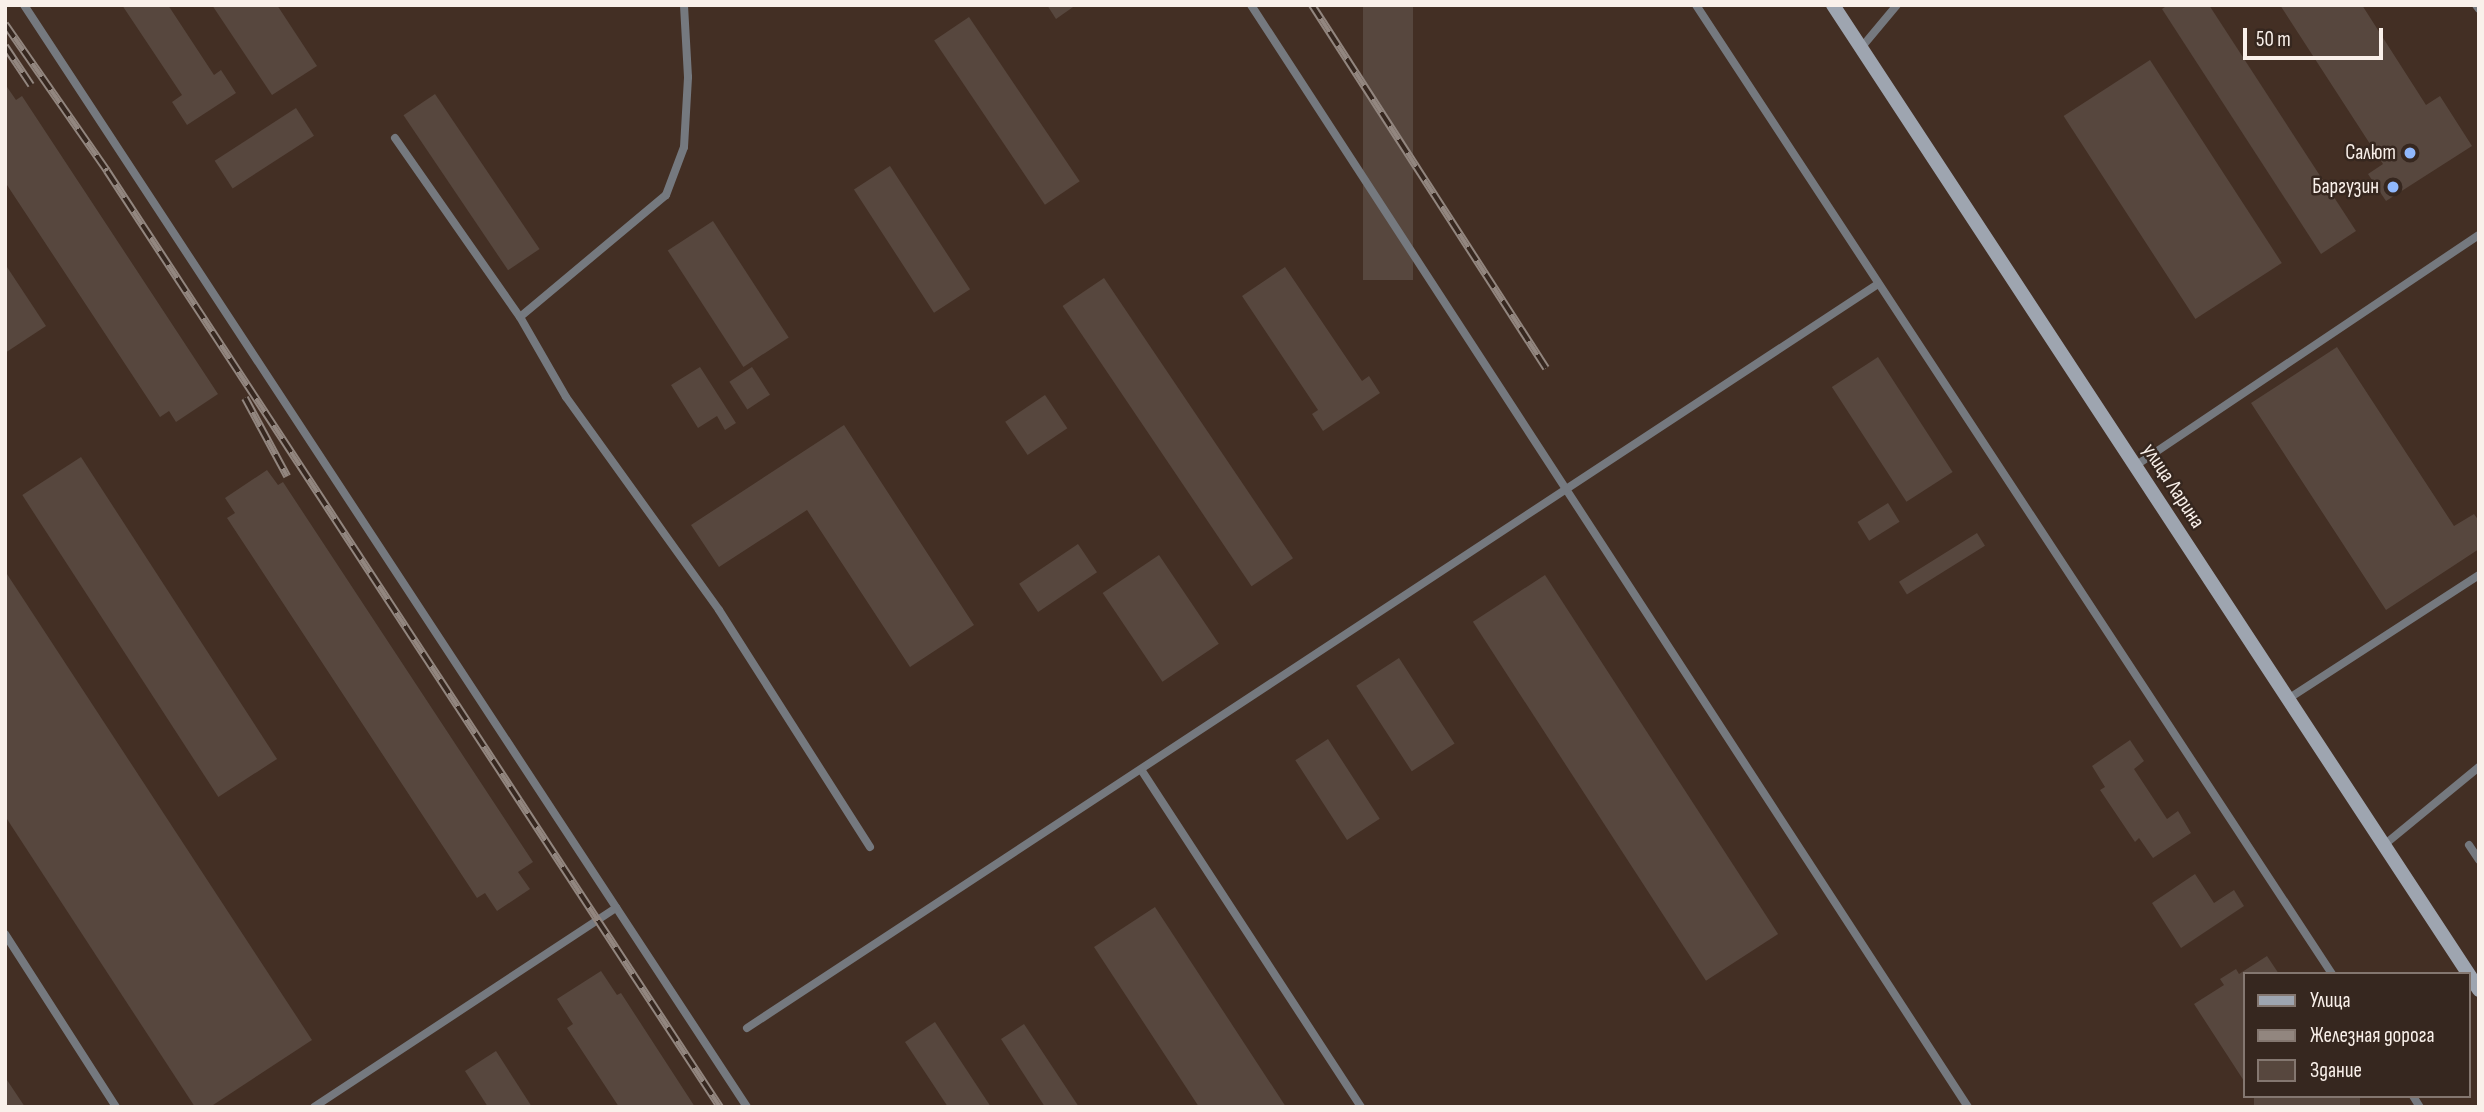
<!DOCTYPE html>
<html>
<head>
<meta charset="utf-8">
<style>
  body { margin:0 }
  #map { position:relative; width:2484px; height:1112px; overflow:hidden; background:#36271f; font-family:"Sofia Sans Condensed",sans-serif }
  div>[style] { position:absolute }
  .built>* { inset:0; background:#432f24 }
  .building>* { inset:0; background:#57473e; transform-origin:0 0 }
  .lane>* { height:8px; margin:-4px; padding:0 4px; transform-origin:4px; border-radius:4px; background:#75797f }
  .secondary>* { height:14px; margin:-7px; padding:0 7px; transform-origin:7px; border-radius:7px; background:#9ea5b0 }
  .rail>* { height:8px; margin-top:-4px; transform-origin:0; background:repeating-linear-gradient(90deg,#36271f 0 16px,#92867f 0 32px); box-sizing:border-box; border-block:2px solid #92867f }
  .dots>* { width:19px; height:19px; translate:-50% -50%; box-sizing:border-box; border:4px solid #36271f; border-radius:50% }
  span { translate:-50% -50%; white-space:nowrap; text-align:center; line-height:1.15; -webkit-text-stroke:5px #36271f; paint-order:stroke }
  .poi-label { font-size:21px; color:#f9f0ea }
  .right { translate:-100% -50%; text-align:right }
  .street-label { font-size:21px; color:#f9f0ea }
  .frame { position:absolute; inset:0; border:7px solid #f9f0ea; pointer-events:none }
  .legend { position:absolute; left:2243px; top:972px; width:228px; height:126px; box-sizing:border-box; background:#36271f; border:2px solid #847770; margin:0; padding:9px 12px; list-style:none; font-size:21px; color:#f9f0ea }
  .legend li { display:flex; align-items:center; gap:14px; height:35px }
  .legend b { width:35px; border:2px solid #847770 }
  .scale { position:absolute; left:2243px; top:28px; width:140px; height:32px; box-sizing:border-box; border:4px solid #f9f0ea; border-top:0; padding-left:9px; font-size:21px; line-height:24px; white-space:nowrap; color:#f9f0ea; -webkit-text-stroke:5px #36271f; paint-order:stroke }
</style>
</head>
<body>
<div id="map">
  <div class="built">
    <div style="clip-path:polygon(evenodd,5px 5px,2479px 5px,2479px 1107px,5px 1107px,5px 5px,2244px 974px,2468px 974px,2468px 1096px,2244px 1096px,2244px 974px)"></div>
  </div>
  <div class="building">
    <div style="clip-path:polygon(122px 5px,168px 5px,214px 75px,221px 70px,236px 93px,187px 125px,172px 102px,182px 95px)"></div>
    <div style="clip-path:polygon(212px 5px,277px 5px,317px 66px,272px 95px)"></div>
    <div style="clip-path:polygon(1047px 5px,1076px 5px,1056px 19px)"></div>
    <div style="left:1363px;top:5px;width:50px;height:275px"></div>
    <div style="clip-path:polygon(2168px 5px,2209px 5px,2356px 231px,2321px 254px,2162px 9px)"></div>
    <div style="clip-path:polygon(2280px 5px,2362px 5px,2426px 105px,2440px 96px,2472px 146px,2386px 201px,2368px 174px,2383px 164px)"></div>
    <div style="left:969px;top:17px;width:198px;height:42px;rotate:56deg"></div>
    <div style="left:2150px;top:60px;width:242px;height:103px;rotate:57deg"></div>
    <div style="clip-path:polygon(5px 84px,16px 100px,22px 96px,218px 394px,176px 422px,169px 411px,160px 417px,5px 182px)"></div>
    <div style="left:435px;top:94px;width:187px;height:38px;rotate:56deg"></div>
    <div style="left:296px;top:108px;width:33px;height:97px;rotate:57deg"></div>
    <div style="left:890px;top:166px;width:147px;height:43px;rotate:57deg"></div>
    <div style="left:713px;top:221px;width:139px;height:54px;rotate:57deg"></div>
    <div style="clip-path:polygon(5px 264px,46px 326px,5px 353px)"></div>
    <div style="clip-path:polygon(1285px 267px,1362px 381px,1369px 376px,1380px 393px,1323px 431px,1312px 414px,1318px 410px,1242px 296px)"></div>
    <div style="left:1104px;top:278px;width:338px;height:50px;rotate:56deg"></div>
    <div style="clip-path:polygon(2337px 347px,2454px 526px,2474px 514px,2479px 521px,2479px 549px,2386px 610px,2251px 403px)"></div>
    <div style="left:1878px;top:357px;width:137px;height:55px;rotate:57deg"></div>
    <div style="clip-path:polygon(700px 367px,736px 423px,725px 430px,717px 416px,698px 428px,671px 385px)"></div>
    <div style="left:752px;top:367px;width:33px;height:27px;rotate:57deg"></div>
    <div style="left:1045px;top:395px;width:40px;height:48px;rotate:56deg"></div>
    <div style="clip-path:polygon(844px 425px,974px 625px,910px 667px,807px 510px,719px 567px,691px 525px)"></div>
    <div style="left:81px;top:457px;width:360px;height:70px;rotate:57deg"></div>
    <div style="clip-path:polygon(267px 470px,278px 485px,283px 482px,533px 862px,518px 872px,530px 889px,497px 911px,485px 893px,477px 898px,227px 518px,235px 513px,225px 498px)"></div>
    <div style="left:1888px;top:503px;width:22px;height:36px;rotate:58deg"></div>
    <div style="left:1977px;top:533px;width:15px;height:92px;rotate:58deg"></div>
    <div style="left:1078px;top:544px;width:34px;height:71px;rotate:56deg"></div>
    <div style="left:1159px;top:555px;width:107px;height:68px;rotate:56deg"></div>
    <div style="clip-path:polygon(5px 571px,312px 1040px,210px 1107px,195px 1107px,5px 816px)"></div>
    <div style="left:1545px;top:575px;width:428px;height:86px;rotate:57deg"></div>
    <div style="left:1399px;top:658px;width:102px;height:51px;rotate:57deg"></div>
    <div style="left:1328px;top:739px;width:95px;height:39px;rotate:57deg"></div>
    <div style="clip-path:polygon(2130px 740px,2144px 761px,2134px 769px,2167px 819px,2178px 811px,2191px 833px,2153px 858px,2139px 838px,2135px 842px,2100px 790px,2105px 787px,2092px 766px)"></div>
    <div style="clip-path:polygon(2195px 874px,2214px 903px,2234px 890px,2244px 906px,2181px 948px,2152px 903px)"></div>
    <div style="clip-path:polygon(1155px 907px,1286px 1107px,1199px 1107px,1094px 947px)"></div>
    <div style="clip-path:polygon(2267px 956px,2279px 974px,2244px 974px,2244px 1081px,2194px 1004px,2224px 985px,2220px 979px,2236px 969px,2239px 974px)"></div>
    <div style="clip-path:polygon(601px 971px,617px 995px,621px 993px,695px 1107px,619px 1107px,567px 1028px,573px 1024px,557px 999px)"></div>
    <div style="clip-path:polygon(935px 1022px,991px 1107px,948px 1107px,905px 1042px)"></div>
    <div style="clip-path:polygon(1024px 1024px,1079px 1107px,1045px 1107px,1001px 1039px)"></div>
    <div style="clip-path:polygon(496px 1051px,532px 1107px,488px 1107px,465px 1071px)"></div>
    <div style="clip-path:polygon(5px 1077px,25px 1107px,5px 1107px)"></div>
    <div style="left:2254px;top:1096px;width:106px;height:13px"></div>
  </div>
  <div class="lane">
    <div style="left:24px;top:5px;width:1318px;rotate:56.73deg"></div>
    <div style="left:1251px;top:5px;width:1315px;rotate:56.95deg"></div>
    <div style="left:1696px;top:5px;width:1159px;rotate:56.72deg"></div>
    <div style="left:2476px;top:5px;width:5px;rotate:53deg"></div>
    <div style="left:1861px;top:48px;width:56px;rotate:-50.1deg"></div>
    <div style="left:395px;top:138px;width:218px;rotate:55.1deg"></div>
    <div style="left:520px;top:317px;width:92px;rotate:60.1deg"></div>
    <div style="left:566px;top:397px;width:262px;rotate:54.3deg"></div>
    <div style="left:719px;top:610px;width:281px;rotate:57.5deg"></div>
    <div style="left:520px;top:317px;width:190px;rotate:-39.9deg"></div>
    <div style="left:666px;top:195px;width:51px;rotate:-69.4deg"></div>
    <div style="left:684px;top:147px;width:70px;rotate:-86.7deg"></div>
    <div style="left:688px;top:77px;width:72px;rotate:-93.2deg"></div>
    <div style="left:2135px;top:466px;width:414px;rotate:-33.9deg"></div>
    <div style="left:2288px;top:699px;width:228px;rotate:-33deg"></div>
    <div style="left:1142px;top:771px;width:401px;rotate:56.9deg"></div>
    <div style="left:2384px;top:845px;width:123px;rotate:-39.4deg"></div>
    <div style="left:2469px;top:845px;width:18px;rotate:56deg"></div>
    <div style="left:5px;top:934px;width:206px;rotate:57.3deg"></div>
    <div style="left:747px;top:1028px;width:1354px;rotate:-33.34deg"></div>
    <div style="left:2413px;top:1096px;width:13px;rotate:58deg"></div>
    <div style="left:314px;top:1107px;width:362px;rotate:-33.4deg"></div>
  </div>
  <div class="secondary">
    <div style="left:1833px;top:5px;width:1178px;rotate:56.74deg"></div>
  </div>
  <div class="rail">
    <div style="left:1312px;top:5px;width:432px;rotate:57.2deg"></div>
    <div style="left:5px;top:24px;width:179px;rotate:55.2deg"></div>
    <div style="left:107px;top:171px;width:1119px;rotate:56.78deg"></div>
    <div style="left:5px;top:46px;width:47px;rotate:56.3deg"></div>
    <div style="left:245px;top:398px;width:89px;rotate:61.7deg"></div>
  </div>
  <div class="dots">
    <div style="left:2410px;top:153px;background:#90b8fd"></div>
    <div style="left:2393px;top:187px;background:#90b8fd"></div>
  </div>
  <div class="poi-label">
    <span class="right" style="left:2396px;top:153px">Салют</span>
    <span class="right" style="left:2379px;top:187px">Баргузин</span>
  </div>
  <div class="street-label">
    <span style="left:2173px;top:486px;rotate:57deg">улица Ларина</span>
  </div>
  <div class="frame"></div>
  <ul class="legend">
  <li><b style="height:9px;background:#9ea5b0"></b>Улица</li>
  <li><b style="height:9px;background:#92867f"></b>Железная дорога</li>
  <li><b style="height:19px;background:#57473e"></b>Здание</li>
  </ul>
  <div class="scale">50 m</div>
</div>
</body>
</html>
